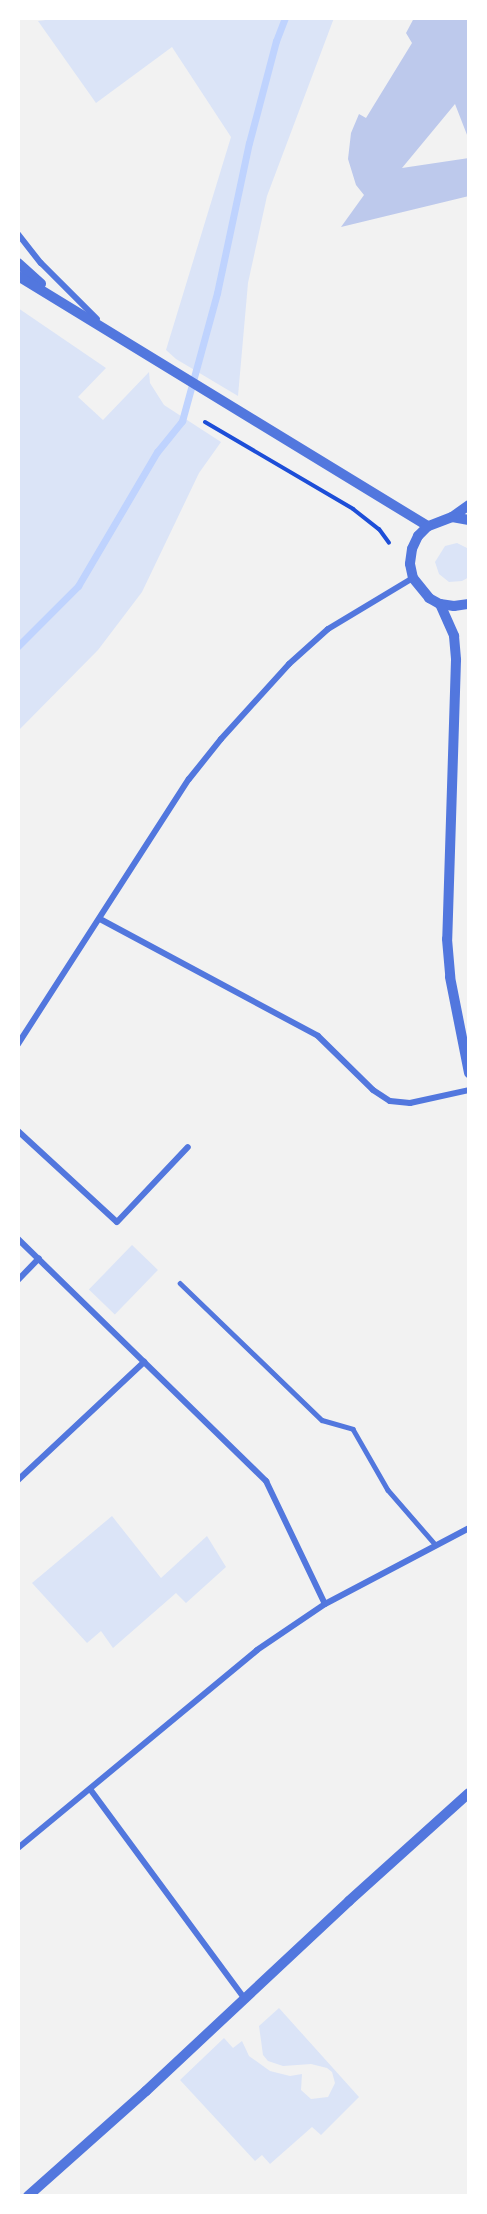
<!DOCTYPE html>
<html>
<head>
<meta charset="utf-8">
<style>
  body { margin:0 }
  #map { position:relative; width:487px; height:2214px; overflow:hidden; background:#f2f2f2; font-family:"Fira Sans Condensed",sans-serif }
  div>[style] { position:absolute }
  .green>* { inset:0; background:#dbe4f7; transform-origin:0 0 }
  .stream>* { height:7px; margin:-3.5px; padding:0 3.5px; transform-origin:3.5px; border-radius:3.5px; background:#bfd3fe }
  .building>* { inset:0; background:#bdc9ec }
  .path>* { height:4px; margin:-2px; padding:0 2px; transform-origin:2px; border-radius:2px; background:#1d4ed8 }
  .service>* { height:4.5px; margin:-2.25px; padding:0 2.25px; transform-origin:2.25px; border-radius:2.25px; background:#5277de }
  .minor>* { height:6px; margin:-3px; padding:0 3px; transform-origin:3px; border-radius:3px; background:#5277de }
  .tertiary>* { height:10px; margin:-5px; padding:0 5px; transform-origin:5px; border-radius:5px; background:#5277de }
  span { translate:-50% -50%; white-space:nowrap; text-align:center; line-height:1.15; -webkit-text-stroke:4.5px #fff; paint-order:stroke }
  .frame { position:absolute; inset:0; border:20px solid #fff; pointer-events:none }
</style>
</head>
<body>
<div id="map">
  <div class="green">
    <div style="clip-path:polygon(61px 18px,334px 18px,267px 196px,248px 283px,238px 396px,176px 359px,166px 350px,231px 137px,172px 47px,96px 103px,38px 21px)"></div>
    <div style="clip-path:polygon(18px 308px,106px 368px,78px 397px,103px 420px,149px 372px,150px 383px,164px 405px,221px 442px,199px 473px,142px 592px,98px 650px,18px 731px)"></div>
    <div style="clip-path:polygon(457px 543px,469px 549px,469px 577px,462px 581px,449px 582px,439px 574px,435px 562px,445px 546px)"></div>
    <div style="left:132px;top:1245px;width:36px;height:62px;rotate:44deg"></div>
    <div style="clip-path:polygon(112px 1516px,161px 1578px,207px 1536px,226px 1567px,186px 1603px,176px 1593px,113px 1648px,101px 1631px,87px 1643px,32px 1583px)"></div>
    <div style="clip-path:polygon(279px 2008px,359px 2097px,321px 2135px,312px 2127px,270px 2164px,262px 2155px,255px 2161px,180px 2080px,224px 2038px,233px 2048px,242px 2041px,249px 2056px,270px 2071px,290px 2076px,302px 2074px,301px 2090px,311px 2099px,328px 2097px,335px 2083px,332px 2072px,327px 2068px,311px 2064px,283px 2066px,268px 2061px,263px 2055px,259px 2026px)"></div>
  </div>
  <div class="stream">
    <div style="left:18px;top:646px;width:85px;rotate:-45deg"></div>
    <div style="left:78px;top:586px;width:156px;rotate:-59.5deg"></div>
    <div style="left:157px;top:452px;width:40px;rotate:-51deg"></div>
    <div style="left:182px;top:421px;width:133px;rotate:-74.7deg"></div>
    <div style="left:217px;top:293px;width:153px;rotate:-78deg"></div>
    <div style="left:249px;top:143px;width:106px;rotate:-75.2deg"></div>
    <div style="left:276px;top:41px;width:25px;rotate:-69deg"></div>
  </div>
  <div class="building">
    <div style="clip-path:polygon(414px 18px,469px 18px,469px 140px,455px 104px,402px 168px,469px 158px,469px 196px,341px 227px,364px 195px,356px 185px,348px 159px,351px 133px,359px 114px,366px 118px,412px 43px,406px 33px)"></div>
  </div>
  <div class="path">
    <div style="left:205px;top:422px;width:172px;rotate:30.4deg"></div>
    <div style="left:353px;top:509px;width:33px;rotate:38deg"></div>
    <div style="left:379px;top:529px;width:17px;rotate:54deg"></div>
  </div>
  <div class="service">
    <div style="left:180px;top:1283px;width:197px;rotate:44deg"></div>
    <div style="left:322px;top:1420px;width:32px;rotate:16deg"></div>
    <div style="left:353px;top:1429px;width:70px;rotate:60.2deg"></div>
    <div style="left:388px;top:1490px;width:72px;rotate:49deg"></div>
  </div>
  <div class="minor">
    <div style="left:18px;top:234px;width:37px;rotate:52deg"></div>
    <div style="left:41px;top:263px;width:79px;rotate:45deg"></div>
    <div style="left:100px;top:919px;width:247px;rotate:28.2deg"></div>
    <div style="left:318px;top:1036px;width:77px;rotate:44.5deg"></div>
    <div style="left:373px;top:1090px;width:20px;rotate:33deg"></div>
    <div style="left:390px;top:1101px;width:20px;rotate:6deg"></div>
    <div style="left:410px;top:1103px;width:60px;rotate:-12.4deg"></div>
    <div style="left:18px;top:1044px;width:315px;rotate:-57.2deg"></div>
    <div style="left:189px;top:779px;width:51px;rotate:-51.3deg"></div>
    <div style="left:221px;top:739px;width:101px;rotate:-47.8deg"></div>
    <div style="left:289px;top:664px;width:52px;rotate:-41.9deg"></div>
    <div style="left:328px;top:629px;width:99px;rotate:-31deg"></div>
    <div style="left:18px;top:1131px;width:134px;rotate:42.6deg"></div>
    <div style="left:117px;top:1222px;width:103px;rotate:-46.6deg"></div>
    <div style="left:18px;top:1239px;width:347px;rotate:44.3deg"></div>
    <div style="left:266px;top:1481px;width:136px;rotate:64.4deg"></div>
    <div style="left:18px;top:1280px;width:30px;rotate:-46deg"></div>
    <div style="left:18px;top:1480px;width:173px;rotate:-43.1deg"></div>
    <div style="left:90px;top:1789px;width:261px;rotate:53.6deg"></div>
    <div style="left:18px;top:1848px;width:310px;rotate:-39.6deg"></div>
    <div style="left:257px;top:1650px;width:82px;rotate:-34.1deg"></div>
    <div style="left:325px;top:1604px;width:163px;rotate:-27.8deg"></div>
  </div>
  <div class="tertiary">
    <div style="left:18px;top:263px;width:31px;rotate:42deg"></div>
    <div style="left:18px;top:276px;width:480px;rotate:31.4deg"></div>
    <div style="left:452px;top:517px;width:21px;rotate:-35deg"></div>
    <div style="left:469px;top:520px;width:17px;rotate:-170deg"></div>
    <div style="left:452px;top:517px;width:26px;rotate:159deg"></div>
    <div style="left:428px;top:526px;width:14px;rotate:135deg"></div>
    <div style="left:418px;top:536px;width:14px;rotate:115deg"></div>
    <div style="left:412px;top:549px;width:15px;rotate:98deg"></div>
    <div style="left:410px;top:564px;width:14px;rotate:78deg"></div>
    <div style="left:413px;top:578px;width:26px;rotate:51deg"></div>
    <div style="left:429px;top:598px;width:13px;rotate:29deg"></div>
    <div style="left:440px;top:604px;width:14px;rotate:8deg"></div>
    <div style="left:454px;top:606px;width:15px;rotate:-8deg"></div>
    <div style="left:440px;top:604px;width:35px;rotate:66deg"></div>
    <div style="left:454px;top:636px;width:24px;rotate:85deg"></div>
    <div style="left:456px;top:660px;width:279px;rotate:91.8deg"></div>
    <div style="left:447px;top:939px;width:38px;rotate:85deg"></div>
    <div style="left:450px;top:977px;width:98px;rotate:78.8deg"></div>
    <div style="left:28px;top:2196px;width:158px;rotate:-41.7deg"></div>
    <div style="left:146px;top:2091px;width:278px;rotate:-43.1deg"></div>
    <div style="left:349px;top:1901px;width:161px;rotate:-42deg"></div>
  </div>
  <div class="frame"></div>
</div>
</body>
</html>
